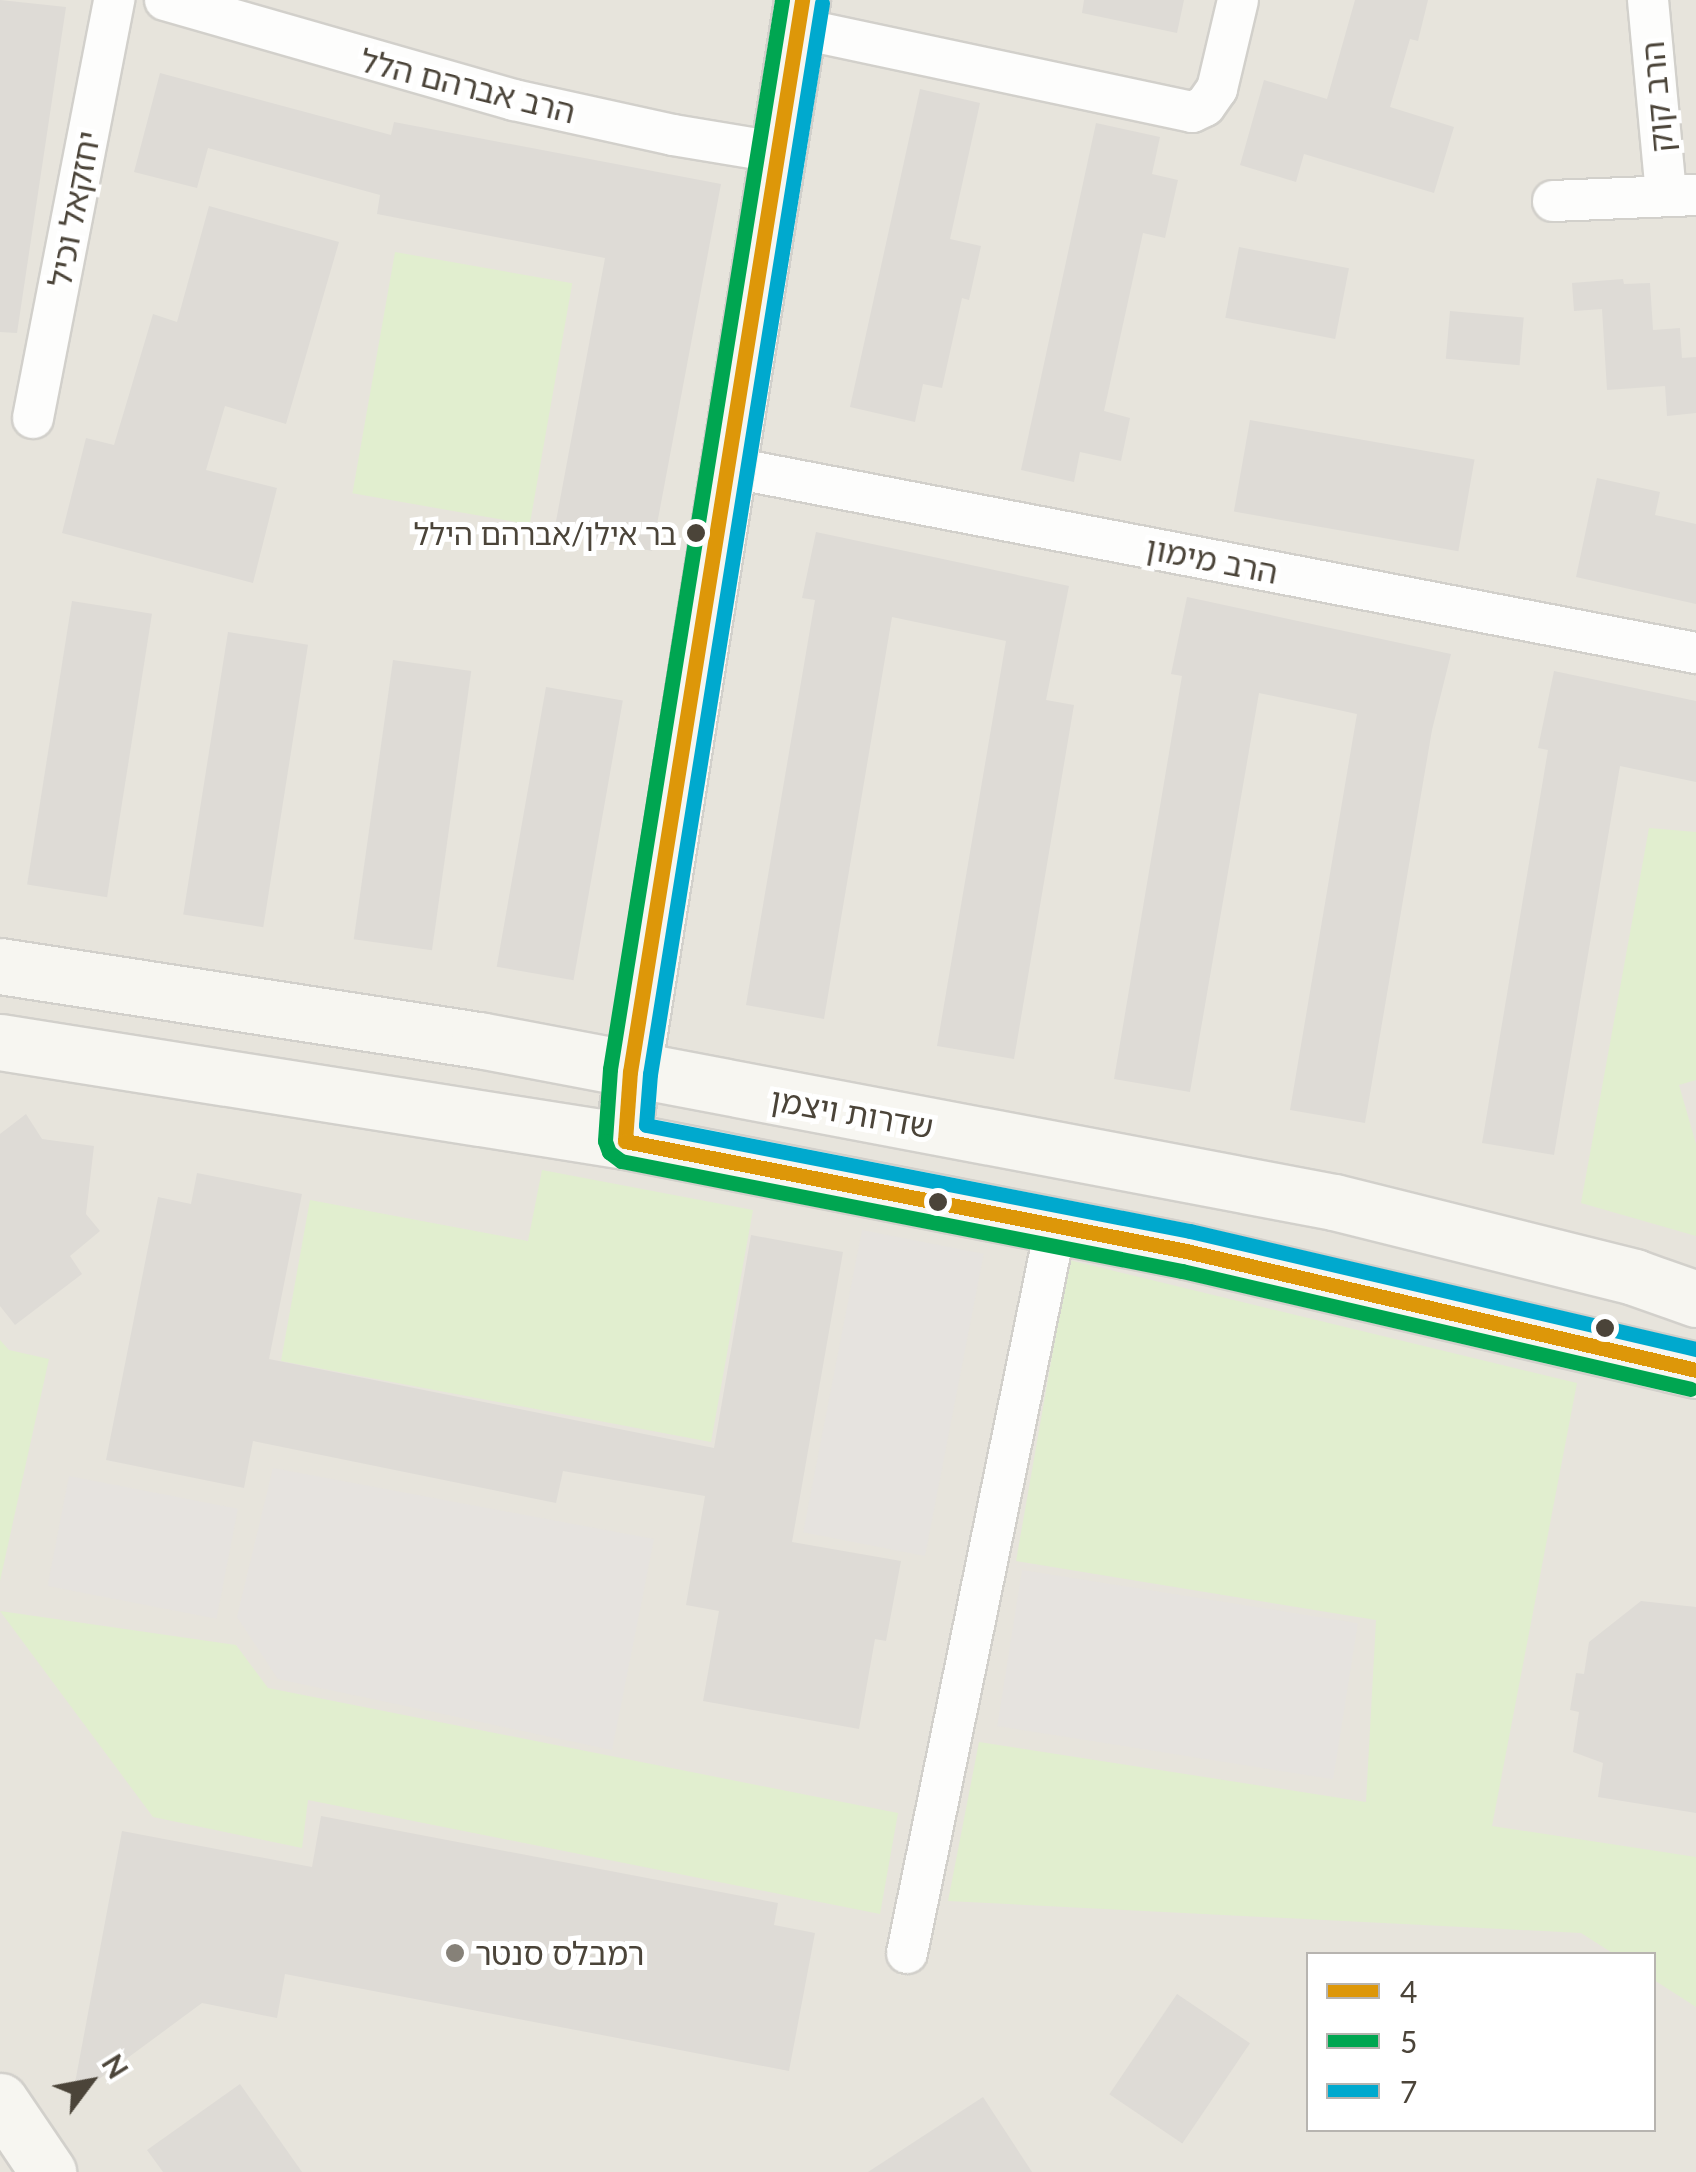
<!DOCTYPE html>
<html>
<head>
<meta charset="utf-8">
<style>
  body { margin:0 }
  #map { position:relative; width:1696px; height:2172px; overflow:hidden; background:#f4f2ee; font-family:Lato,"Noto Sans Hebrew",sans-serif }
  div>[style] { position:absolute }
  .residential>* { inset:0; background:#e7e4dc }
  .green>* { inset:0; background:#e1eecf; transform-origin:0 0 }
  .parking>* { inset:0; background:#e6e3df; transform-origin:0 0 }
  .building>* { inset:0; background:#dedbd6; transform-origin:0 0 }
  .roads { filter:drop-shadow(2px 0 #d2d0cb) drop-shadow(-2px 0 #d2d0cb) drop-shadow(0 2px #d2d0cb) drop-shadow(0 -2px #d2d0cb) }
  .street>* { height:40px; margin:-20px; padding:0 20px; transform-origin:20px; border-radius:20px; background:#fdfdfc }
  .secondary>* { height:55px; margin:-27.5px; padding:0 27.5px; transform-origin:27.5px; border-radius:27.5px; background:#f7f6f1 }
  .bus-1>* { height:15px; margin:-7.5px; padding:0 7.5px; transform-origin:7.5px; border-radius:7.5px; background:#dd9709 }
  .bus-2>* { height:15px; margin:-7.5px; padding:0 7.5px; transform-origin:7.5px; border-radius:7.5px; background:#00a651 }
  .bus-3>* { height:15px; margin:-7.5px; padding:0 7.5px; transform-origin:7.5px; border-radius:7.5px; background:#00a9ce }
  .dots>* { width:28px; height:28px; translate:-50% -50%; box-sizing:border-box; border:5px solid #fff; border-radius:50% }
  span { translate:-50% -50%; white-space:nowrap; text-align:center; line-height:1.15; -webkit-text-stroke:10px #fff; paint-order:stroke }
  .bus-label { font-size:30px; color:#4b4439 }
  .right { translate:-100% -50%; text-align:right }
  .street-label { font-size:32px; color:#4b4439 }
  .poi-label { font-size:32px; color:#4b4439 }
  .left { translate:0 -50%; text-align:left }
  .legend { position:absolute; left:1306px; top:1952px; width:350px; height:180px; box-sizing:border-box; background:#fff; border:2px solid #b7b4b0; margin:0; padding:12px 18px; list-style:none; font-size:30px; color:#4b4439 }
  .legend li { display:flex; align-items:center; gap:20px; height:50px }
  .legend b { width:50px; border:2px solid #b7b4b0 }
  .north { position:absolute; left:40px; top:2032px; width:100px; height:100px; -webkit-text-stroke:8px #fff; paint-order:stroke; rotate:58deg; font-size:28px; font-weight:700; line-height:40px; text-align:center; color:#4b4439 }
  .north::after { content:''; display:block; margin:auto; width:35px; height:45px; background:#4b4439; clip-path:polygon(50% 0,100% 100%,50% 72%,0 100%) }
</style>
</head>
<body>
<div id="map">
  <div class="residential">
    <div style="clip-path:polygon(evenodd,0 0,1696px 0,1696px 2172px,0 2172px,0 0,1308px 1954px,1654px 1954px,1654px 2130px,1308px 2130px,1308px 1954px)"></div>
  </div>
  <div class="green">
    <div style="left:395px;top:252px;width:180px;height:245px;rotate:10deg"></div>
    <div style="clip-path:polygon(1649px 828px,1696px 832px,1696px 1080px,1679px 1085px,1696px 1144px,1696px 1236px,1581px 1203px)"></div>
    <div style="clip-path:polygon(542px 1170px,753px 1210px,711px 1442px,281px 1361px,310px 1200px,528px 1241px)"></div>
    <div style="clip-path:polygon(1069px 1260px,1577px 1383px,1492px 1826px,1696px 1857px,1696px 2007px,1654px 1980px,1654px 1954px,1614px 1954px,1581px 1933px,948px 1901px,979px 1742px,1366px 1802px,1376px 1620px,1016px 1561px)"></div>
    <div style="clip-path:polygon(0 1340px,9px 1350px,49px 1359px,0 1581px)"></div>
    <div style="clip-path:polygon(0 1611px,236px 1645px,268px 1688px,898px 1813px,880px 1914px,308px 1800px,302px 1848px,153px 1817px)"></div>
  </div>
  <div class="parking">
    <div style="left:862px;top:1230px;width:124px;height:308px;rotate:11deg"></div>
    <div style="clip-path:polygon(273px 1468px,654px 1539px,612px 1750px,278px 1679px,237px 1617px)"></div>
    <div style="left:69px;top:1476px;width:172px;height:112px;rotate:11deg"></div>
    <div style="left:1022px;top:1570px;width:340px;height:158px;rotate:9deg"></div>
  </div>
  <div class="building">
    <div style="clip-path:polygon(0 0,66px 7px,17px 333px,0 332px)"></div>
    <div style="clip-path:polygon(1084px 0,1184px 0,1177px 33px,1082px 13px)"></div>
    <div style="clip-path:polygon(1355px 0,1428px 0,1418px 41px,1410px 39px,1390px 107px,1454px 127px,1434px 193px,1304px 154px,1296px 182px,1240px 165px,1264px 80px,1327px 99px)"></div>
    <div style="clip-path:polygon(160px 73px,391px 135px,394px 122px,721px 184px,652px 551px,554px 532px,605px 258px,377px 214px,380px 195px,208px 148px,197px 188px,134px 172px)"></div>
    <div style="clip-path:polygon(920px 89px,980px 103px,950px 239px,981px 246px,969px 300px,962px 298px,942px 388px,923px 384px,915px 422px,850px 407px)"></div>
    <div style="clip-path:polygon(1096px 123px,1160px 137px,1152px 174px,1178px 180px,1165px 238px,1143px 233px,1104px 411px,1130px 418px,1121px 461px,1080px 452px,1074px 482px,1021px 470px)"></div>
    <div style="clip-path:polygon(209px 206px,339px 242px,286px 424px,225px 406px,206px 470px,277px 488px,253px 583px,62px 533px,86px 438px,114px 445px,153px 314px,177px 322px)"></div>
    <div style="left:1239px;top:247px;width:112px;height:72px;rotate:11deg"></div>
    <div style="clip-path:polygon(1623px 279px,1624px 284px,1650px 283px,1653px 330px,1680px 328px,1682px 358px,1696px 357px,1696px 413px,1667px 416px,1665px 386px,1607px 390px,1602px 309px,1574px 311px,1572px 283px)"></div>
    <div style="left:1450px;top:311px;width:74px;height:48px;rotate:5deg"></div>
    <div style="left:1250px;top:420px;width:228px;height:93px;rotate:10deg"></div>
    <div style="clip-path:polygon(1597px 478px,1660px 492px,1655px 515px,1696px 524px,1696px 604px,1576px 577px)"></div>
    <div style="clip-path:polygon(816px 532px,1069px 586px,1046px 700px,1074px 705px,1014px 1059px,937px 1046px,1006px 641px,892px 617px,824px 1019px,746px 1005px,815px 600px,802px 598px)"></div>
    <div style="clip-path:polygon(1187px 597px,1451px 654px,1432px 730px,1365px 1123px,1290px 1110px,1357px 714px,1259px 693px,1190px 1092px,1114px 1079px,1182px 676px,1171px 674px)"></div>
    <div style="left:72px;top:601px;width:81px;height:287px;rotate:9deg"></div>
    <div style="left:228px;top:632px;width:81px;height:286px;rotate:9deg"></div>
    <div style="left:393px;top:660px;width:79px;height:282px;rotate:8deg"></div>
    <div style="clip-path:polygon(1554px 671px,1696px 701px,1696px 782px,1620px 766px,1554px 1155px,1482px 1143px,1548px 750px,1538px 748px)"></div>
    <div style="left:546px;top:687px;width:78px;height:284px;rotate:10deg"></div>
    <div style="clip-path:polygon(26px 1114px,42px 1139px,94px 1146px,86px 1214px,100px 1231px,70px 1256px,82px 1274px,15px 1325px,0 1306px,0 1134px)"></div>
    <div style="clip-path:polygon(197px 1173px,302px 1194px,269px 1359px,714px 1448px,751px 1235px,843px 1252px,792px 1542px,901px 1561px,886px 1641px,875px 1639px,859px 1729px,703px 1701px,719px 1611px,686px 1605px,705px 1496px,563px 1471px,556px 1503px,253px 1441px,244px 1488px,106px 1460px,158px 1197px,191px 1204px)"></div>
    <div style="clip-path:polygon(1641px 1601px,1696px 1607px,1696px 1813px,1598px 1797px,1603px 1763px,1573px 1752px,1579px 1712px,1570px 1710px,1576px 1673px,1584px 1674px,1589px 1642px)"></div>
    <div style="clip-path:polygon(321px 1816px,778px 1903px,774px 1925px,815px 1933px,789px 2071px,285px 1974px,277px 2018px,202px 2003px,72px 2099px,122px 1831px,312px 1867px)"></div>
    <div style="left:1177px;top:1994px;width:88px;height:121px;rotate:34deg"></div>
    <div style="clip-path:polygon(240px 2084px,302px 2172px,163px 2172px,147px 2150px)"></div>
    <div style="clip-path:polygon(983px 2097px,1032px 2172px,868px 2172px)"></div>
  </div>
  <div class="roads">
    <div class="street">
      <div style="left:165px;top:0;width:363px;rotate:16deg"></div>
      <div style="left:514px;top:100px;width:163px;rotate:12.4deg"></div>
      <div style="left:673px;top:135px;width:104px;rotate:9.4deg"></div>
      <div style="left:1648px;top:0;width:195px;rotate:84.7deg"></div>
      <div style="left:797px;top:28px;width:404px;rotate:12deg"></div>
      <div style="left:1192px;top:112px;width:14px;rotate:-25deg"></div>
      <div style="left:1205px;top:106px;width:21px;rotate:-55deg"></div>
      <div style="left:1217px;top:89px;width:91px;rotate:-76.7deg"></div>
      <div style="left:1553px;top:201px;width:143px;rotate:-2.4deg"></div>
      <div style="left:33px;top:418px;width:426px;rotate:-79deg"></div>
      <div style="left:728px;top:467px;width:986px;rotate:10.88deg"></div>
      <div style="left:907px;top:1953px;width:739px;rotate:-78.45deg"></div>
    </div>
    <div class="secondary">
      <div style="left:0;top:966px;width:485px;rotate:8.8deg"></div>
      <div style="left:479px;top:1040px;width:870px;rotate:10.73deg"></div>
      <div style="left:1334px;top:1202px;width:309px;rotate:14deg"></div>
      <div style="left:1634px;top:1277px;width:66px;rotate:19.5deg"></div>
      <div style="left:0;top:1042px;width:633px;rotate:9deg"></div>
      <div style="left:625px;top:1141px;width:572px;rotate:11.09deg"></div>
      <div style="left:1186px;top:1251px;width:524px;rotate:13.13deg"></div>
      <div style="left:627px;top:1108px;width:1122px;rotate:-81.02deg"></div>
      <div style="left:0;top:2101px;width:86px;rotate:55.9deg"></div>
    </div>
  </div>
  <div class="bus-1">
    <div style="left:625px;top:1141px;width:69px;rotate:-85.9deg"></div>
    <div style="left:630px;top:1072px;width:1086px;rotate:-80.88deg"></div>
    <div style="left:625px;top:1141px;width:572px;rotate:11.09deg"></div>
    <div style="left:1186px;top:1251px;width:524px;rotate:13.13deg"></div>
  </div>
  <div class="bus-2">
    <div style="left:782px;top:0;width:1083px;rotate:99.14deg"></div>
    <div style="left:610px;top:1069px;width:72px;rotate:94deg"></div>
    <div style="left:605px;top:1141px;width:12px;rotate:70deg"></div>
    <div style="left:609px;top:1152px;width:15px;rotate:37deg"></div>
    <div style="left:621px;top:1161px;width:572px;rotate:11.09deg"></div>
    <div style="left:1182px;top:1271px;width:522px;rotate:13.05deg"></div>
  </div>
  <div class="bus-3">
    <div style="left:822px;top:3px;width:1085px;rotate:99.12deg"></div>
    <div style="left:650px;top:1074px;width:51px;rotate:94.5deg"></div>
    <div style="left:646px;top:1125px;width:554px;rotate:11.03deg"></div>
    <div style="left:1190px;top:1231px;width:520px;rotate:13.13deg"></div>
  </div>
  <div class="dots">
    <div style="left:696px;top:533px;background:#4b4439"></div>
    <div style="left:938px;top:1202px;background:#4b4439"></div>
    <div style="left:1605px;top:1328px;background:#4b4439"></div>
    <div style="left:455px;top:1953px;background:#868178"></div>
  </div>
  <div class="bus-label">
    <span class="right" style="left:677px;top:533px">בר אילן/אברהם הילל</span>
  </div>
  <div class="street-label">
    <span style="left:468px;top:86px;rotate:14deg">הרב אברהם הלל</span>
    <span style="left:1657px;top:97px;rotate:-95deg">הרב קוק</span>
    <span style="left:74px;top:209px;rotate:-79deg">יחזקאל וכיל</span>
    <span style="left:1212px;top:560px;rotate:11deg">הרב מימון</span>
    <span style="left:852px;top:1113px;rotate:10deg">שדרות ויצמן</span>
  </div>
  <div class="poi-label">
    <span class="left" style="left:475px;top:1953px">רמבלס סנטר</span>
  </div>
  <ul class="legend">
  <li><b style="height:12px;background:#dd9709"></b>4</li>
  <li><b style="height:12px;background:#00a651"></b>5</li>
  <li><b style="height:12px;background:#00a9ce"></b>7</li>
  </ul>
  <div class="north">N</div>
</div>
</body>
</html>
